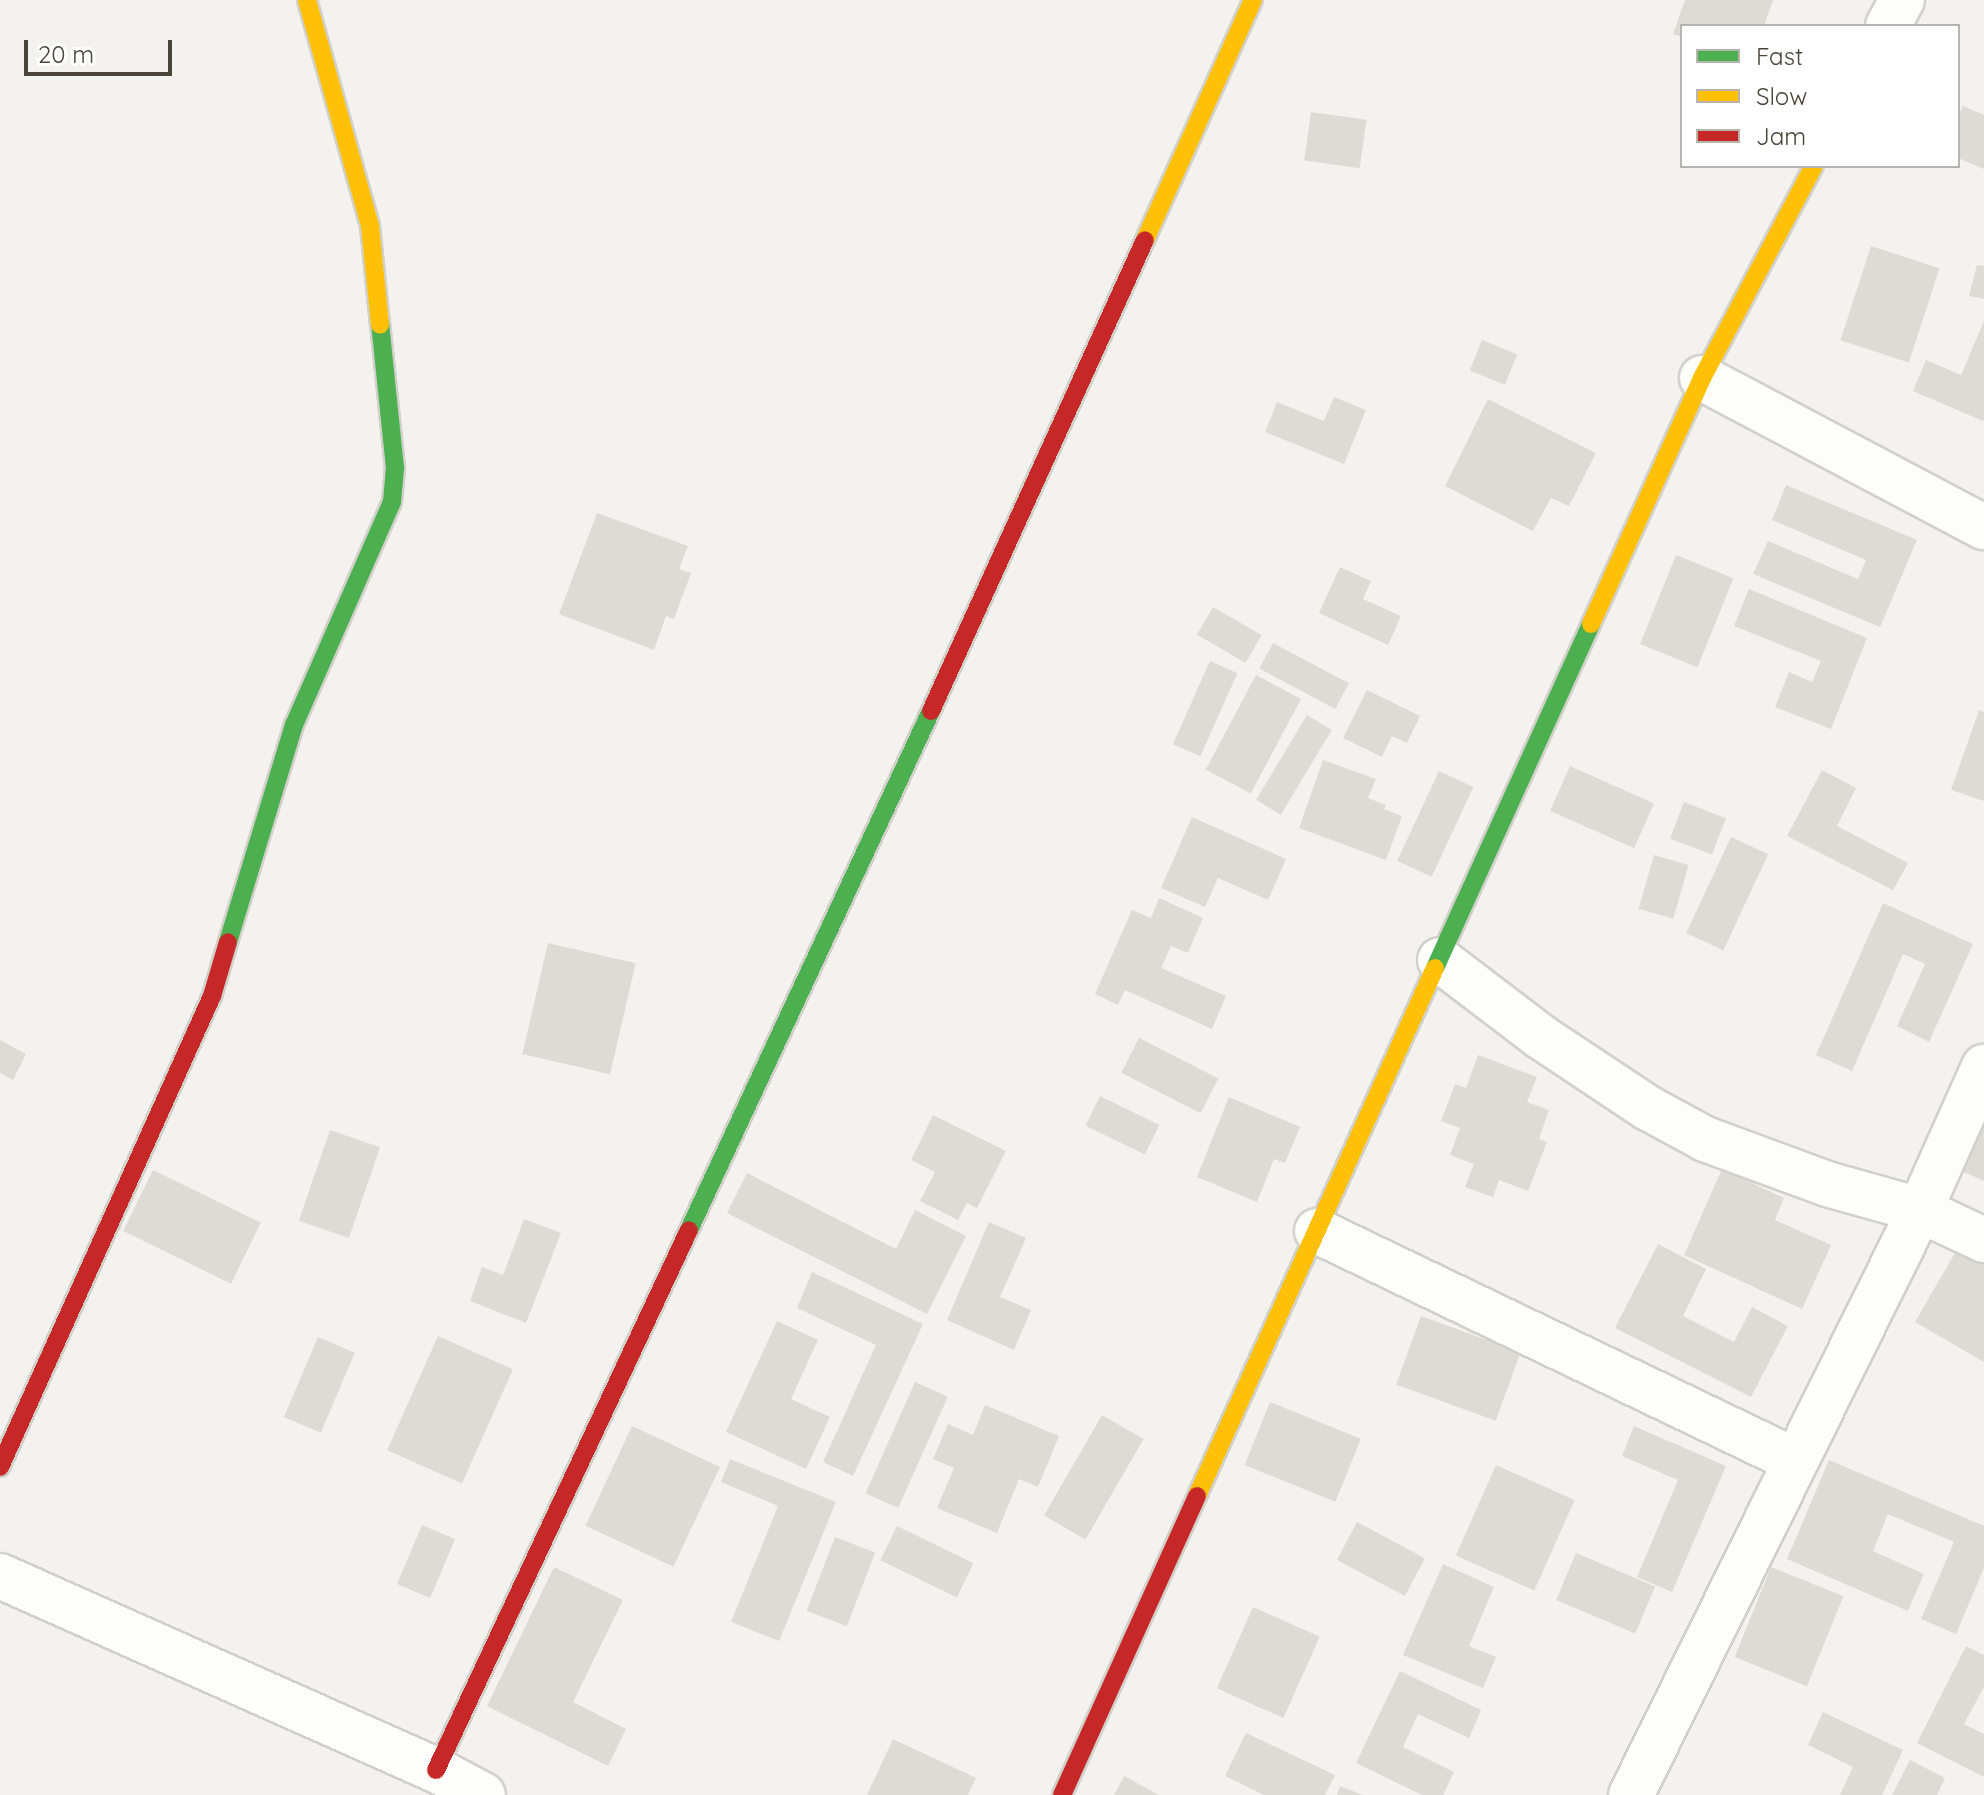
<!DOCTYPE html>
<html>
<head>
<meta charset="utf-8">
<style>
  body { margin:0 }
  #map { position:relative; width:1984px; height:1795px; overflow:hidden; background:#f4f2ee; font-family:Quicksand,sans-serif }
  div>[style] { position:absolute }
  .building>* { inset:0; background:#dedbd6; transform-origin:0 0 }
  .roads { filter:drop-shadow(2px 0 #d2d0cb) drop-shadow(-2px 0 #d2d0cb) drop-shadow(0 2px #d2d0cb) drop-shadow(0 -2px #d2d0cb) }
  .street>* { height:44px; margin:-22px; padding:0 22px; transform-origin:22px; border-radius:22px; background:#fdfdfc }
  .fast>* { height:18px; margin:-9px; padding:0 9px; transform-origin:9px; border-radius:9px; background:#4caf50 }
  .slow>* { height:18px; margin:-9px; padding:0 9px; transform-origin:9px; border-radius:9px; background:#ffc107 }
  .jam>* { height:18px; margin:-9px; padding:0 9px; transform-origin:9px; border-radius:9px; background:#c62828 }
  span { translate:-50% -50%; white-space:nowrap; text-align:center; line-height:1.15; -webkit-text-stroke:6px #fff; paint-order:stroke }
  .legend { position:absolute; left:1680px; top:24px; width:280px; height:144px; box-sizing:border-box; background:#fff; border:2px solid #b7b4b0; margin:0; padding:10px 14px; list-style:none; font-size:24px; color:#4b4439 }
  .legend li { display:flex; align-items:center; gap:16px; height:40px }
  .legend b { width:40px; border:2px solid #b7b4b0 }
  .scale { position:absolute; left:24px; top:40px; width:148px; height:36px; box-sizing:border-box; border:4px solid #4b4439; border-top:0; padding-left:10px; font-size:24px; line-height:28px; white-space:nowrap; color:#4b4439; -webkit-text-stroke:6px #fff; paint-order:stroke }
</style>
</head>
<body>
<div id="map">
  <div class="building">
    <div style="clip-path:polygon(1685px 0,1773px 0,1764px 26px,1682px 26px,1682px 37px,1673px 34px)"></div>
    <div style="clip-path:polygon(1963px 106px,1984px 115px,1984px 169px,1958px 158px,1958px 117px)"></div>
    <div style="left:1311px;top:112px;width:56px;height:49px;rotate:8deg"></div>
    <div style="left:1871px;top:246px;width:72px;height:99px;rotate:18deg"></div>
    <div style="clip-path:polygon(1977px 265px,1984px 266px,1984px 299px,1969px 296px)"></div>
    <div style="clip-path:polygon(1984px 321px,1984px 419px,1983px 421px,1913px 391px,1926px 360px,1961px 375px)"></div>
    <div style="left:1482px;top:340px;width:38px;height:33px;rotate:22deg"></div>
    <div style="clip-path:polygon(1334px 397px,1366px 410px,1344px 464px,1265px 432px,1277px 402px,1324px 421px)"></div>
    <div style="clip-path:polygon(1488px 399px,1596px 453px,1569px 506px,1551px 498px,1533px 531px,1445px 486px)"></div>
    <div style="clip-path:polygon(1786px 485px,1917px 540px,1880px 627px,1753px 574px,1768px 541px,1858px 579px,1866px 560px,1772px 520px)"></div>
    <div style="clip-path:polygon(597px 513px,688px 546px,679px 569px,691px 573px,674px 619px,666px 616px,654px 650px,559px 614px)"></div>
    <div style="left:1676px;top:555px;width:62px;height:96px;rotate:22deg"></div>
    <div style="clip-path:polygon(1340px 567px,1371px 581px,1363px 599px,1401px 616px,1388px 645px,1319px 613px)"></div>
    <div style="clip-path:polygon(1749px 589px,1867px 638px,1831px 729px,1775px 707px,1789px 672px,1812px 682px,1821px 661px,1734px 626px)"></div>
    <div style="left:1213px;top:607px;width:56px;height:32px;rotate:30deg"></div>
    <div style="left:1273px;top:643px;width:86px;height:29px;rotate:28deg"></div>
    <div style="left:1210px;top:661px;width:30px;height:91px;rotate:24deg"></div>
    <div style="left:1256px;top:675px;width:51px;height:107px;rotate:28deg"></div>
    <div style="clip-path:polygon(1367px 690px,1420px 716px,1407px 743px,1392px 736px,1382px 757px,1343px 738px)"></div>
    <div style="clip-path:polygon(1979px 710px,1984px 712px,1984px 801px,1951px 790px)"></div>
    <div style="left:1307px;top:715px;width:29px;height:99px;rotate:31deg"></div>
    <div style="clip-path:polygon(1323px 760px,1376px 779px,1368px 798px,1386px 805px,1384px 809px,1402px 816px,1386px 860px,1299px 828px)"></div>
    <div style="left:1570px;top:766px;width:92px;height:49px;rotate:24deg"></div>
    <div style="clip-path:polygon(1822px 770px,1856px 788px,1837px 826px,1908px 863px,1893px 890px,1787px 836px)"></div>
    <div style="left:1439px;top:771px;width:38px;height:99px;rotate:25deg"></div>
    <div style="left:1684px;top:802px;width:45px;height:39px;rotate:21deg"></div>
    <div style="clip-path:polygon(1192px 817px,1286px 859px,1268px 900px,1218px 878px,1205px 907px,1161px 888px)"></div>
    <div style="left:1731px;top:837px;width:41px;height:106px;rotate:25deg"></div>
    <div style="left:1654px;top:855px;width:36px;height:56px;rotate:16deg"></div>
    <div style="clip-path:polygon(1159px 898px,1203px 918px,1188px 953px,1171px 946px,1161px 968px,1226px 996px,1212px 1029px,1125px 990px,1118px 1005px,1095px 994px,1132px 910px,1151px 918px)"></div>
    <div style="clip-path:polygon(1883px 903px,1973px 944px,1929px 1042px,1897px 1026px,1925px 964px,1903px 954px,1852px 1071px,1816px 1055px)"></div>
    <div style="left:548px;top:943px;width:90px;height:114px;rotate:13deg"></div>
    <div style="left:1139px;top:1038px;width:89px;height:39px;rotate:27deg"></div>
    <div style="clip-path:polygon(0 1040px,26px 1054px,13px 1080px,0 1073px)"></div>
    <div style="clip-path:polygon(1478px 1055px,1537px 1077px,1527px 1102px,1549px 1110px,1539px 1139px,1547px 1142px,1528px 1191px,1499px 1180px,1493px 1197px,1465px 1187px,1474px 1164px,1450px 1155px,1460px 1128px,1441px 1121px,1455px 1084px,1466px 1088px)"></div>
    <div style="left:1100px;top:1096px;width:66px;height:33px;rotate:26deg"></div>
    <div style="clip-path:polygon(1229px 1097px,1300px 1127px,1285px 1163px,1274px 1159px,1257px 1202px,1197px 1177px)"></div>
    <div style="clip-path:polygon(1984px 1113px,1984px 1181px,1959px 1170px)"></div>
    <div style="clip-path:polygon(933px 1115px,1006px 1151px,977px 1208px,967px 1203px,958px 1220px,920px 1201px,935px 1172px,911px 1160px)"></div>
    <div style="left:330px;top:1130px;width:53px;height:96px;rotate:19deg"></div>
    <div style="clip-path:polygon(1722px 1169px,1784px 1198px,1775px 1220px,1831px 1245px,1802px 1309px,1684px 1255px)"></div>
    <div style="left:153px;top:1170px;width:120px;height:68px;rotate:26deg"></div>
    <div style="clip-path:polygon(747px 1173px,896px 1249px,915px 1210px,966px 1236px,927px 1314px,727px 1213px)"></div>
    <div style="clip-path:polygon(524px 1219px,561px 1233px,526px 1323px,470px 1301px,482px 1267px,503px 1275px)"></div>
    <div style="clip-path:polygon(989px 1222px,1026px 1238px,1000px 1297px,1031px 1310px,1014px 1350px,947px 1320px)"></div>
    <div style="clip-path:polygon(1658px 1244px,1706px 1269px,1683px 1316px,1734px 1342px,1752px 1307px,1788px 1326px,1751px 1397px,1615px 1328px)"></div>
    <div style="clip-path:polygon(1959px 1246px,1984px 1260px,1984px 1362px,1915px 1322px)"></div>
    <div style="clip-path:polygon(812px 1272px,923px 1324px,853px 1476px,823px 1462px,876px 1345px,797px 1308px)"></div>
    <div style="left:1421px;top:1316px;width:106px;height:73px;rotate:20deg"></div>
    <div style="clip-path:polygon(777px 1321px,818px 1340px,791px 1399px,830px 1417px,806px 1469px,726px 1432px)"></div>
    <div style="left:438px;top:1336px;width:82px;height:125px;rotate:24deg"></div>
    <div style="left:318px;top:1337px;width:40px;height:87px;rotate:23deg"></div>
    <div style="left:915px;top:1382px;width:36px;height:122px;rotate:24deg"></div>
    <div style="left:1270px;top:1402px;width:98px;height:68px;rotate:22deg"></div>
    <div style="clip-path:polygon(985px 1405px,1059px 1436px,1038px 1487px,1019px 1479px,997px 1533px,937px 1508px,954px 1468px,933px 1459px,948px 1424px,973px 1435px)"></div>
    <div style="left:1102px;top:1415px;width:48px;height:116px;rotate:30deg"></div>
    <div style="left:632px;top:1426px;width:97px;height:110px;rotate:25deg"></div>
    <div style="clip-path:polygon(1634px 1426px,1726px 1466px,1672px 1592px,1637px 1577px,1678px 1480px,1622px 1456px)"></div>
    <div style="clip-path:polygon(730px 1459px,836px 1502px,779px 1641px,731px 1622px,778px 1506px,721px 1482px)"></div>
    <div style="clip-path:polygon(1829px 1460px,1984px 1526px,1984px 1568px,1956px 1634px,1921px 1619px,1954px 1542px,1888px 1514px,1873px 1551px,1924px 1574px,1908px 1611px,1787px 1559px)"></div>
    <div style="left:1496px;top:1465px;width:86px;height:99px;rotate:24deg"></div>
    <div style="left:1357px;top:1522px;width:77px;height:43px;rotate:28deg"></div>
    <div style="left:422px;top:1525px;width:36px;height:64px;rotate:23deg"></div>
    <div style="left:897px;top:1526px;width:85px;height:38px;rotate:26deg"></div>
    <div style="left:835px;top:1537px;width:43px;height:79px;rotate:21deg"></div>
    <div style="left:1576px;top:1553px;width:86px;height:51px;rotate:23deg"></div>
    <div style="clip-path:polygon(1443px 1564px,1494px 1587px,1469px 1646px,1496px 1657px,1483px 1688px,1403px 1655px)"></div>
    <div style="clip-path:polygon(554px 1567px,623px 1600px,573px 1702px,626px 1729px,608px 1766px,487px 1706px)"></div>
    <div style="left:1771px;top:1567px;width:78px;height:97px;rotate:22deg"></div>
    <div style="left:1253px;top:1607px;width:73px;height:89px;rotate:24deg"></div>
    <div style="clip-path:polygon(1966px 1646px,1984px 1655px,1984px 1687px,1964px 1724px,1984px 1734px,1984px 1777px,1917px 1743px)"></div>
    <div style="clip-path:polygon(1400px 1671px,1481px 1710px,1469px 1738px,1418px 1714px,1403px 1747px,1454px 1772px,1443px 1795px,1422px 1795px,1356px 1763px)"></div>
    <div style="clip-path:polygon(1823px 1712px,1903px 1750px,1882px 1795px,1840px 1795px,1853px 1767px,1808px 1745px)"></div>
    <div style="clip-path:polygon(1246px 1733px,1335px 1775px,1325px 1795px,1264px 1795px,1225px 1776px)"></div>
    <div style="clip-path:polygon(893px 1739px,976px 1778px,968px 1795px,867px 1795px)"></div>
    <div style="clip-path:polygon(1910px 1760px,1945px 1778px,1937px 1795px,1892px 1795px)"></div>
    <div style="clip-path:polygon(1124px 1776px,1159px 1795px,1114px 1795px)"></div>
    <div style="clip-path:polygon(1340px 1786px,1363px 1795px,1337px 1795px)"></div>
  </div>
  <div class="roads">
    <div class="street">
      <div style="left:1888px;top:26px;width:30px;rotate:-62deg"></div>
      <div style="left:1702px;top:378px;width:319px;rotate:27.9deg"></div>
      <div style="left:1440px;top:960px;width:127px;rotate:37.3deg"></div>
      <div style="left:1541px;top:1037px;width:128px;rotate:33.6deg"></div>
      <div style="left:1648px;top:1108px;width:65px;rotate:28.5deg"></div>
      <div style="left:1705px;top:1139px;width:130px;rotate:20.2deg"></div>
      <div style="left:1827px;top:1184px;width:97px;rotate:15.6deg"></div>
      <div style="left:1920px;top:1210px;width:71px;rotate:25.1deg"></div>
      <div style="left:1317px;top:1231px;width:531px;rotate:25.65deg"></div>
      <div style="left:0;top:1576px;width:477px;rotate:24deg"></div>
      <div style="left:436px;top:1770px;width:53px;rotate:28deg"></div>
      <div style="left:1631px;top:1795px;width:652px;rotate:-63.71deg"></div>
      <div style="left:1920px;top:1210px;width:157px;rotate:-65.9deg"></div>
    </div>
    <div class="fast">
      <div style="left:228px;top:942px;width:227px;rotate:-73.1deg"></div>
      <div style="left:294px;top:725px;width:244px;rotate:-66.3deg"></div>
      <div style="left:392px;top:502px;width:34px;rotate:-85deg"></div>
      <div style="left:395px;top:468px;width:145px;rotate:-95.9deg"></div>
      <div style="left:1435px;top:968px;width:378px;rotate:-65.6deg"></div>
      <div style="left:689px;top:1230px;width:573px;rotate:-65deg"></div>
    </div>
    <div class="slow">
      <div style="left:307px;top:0;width:235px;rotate:74.4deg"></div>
      <div style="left:370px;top:226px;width:99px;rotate:84.2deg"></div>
      <div style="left:1145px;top:240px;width:263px;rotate:-65.8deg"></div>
      <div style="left:1591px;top:624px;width:270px;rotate:-65.7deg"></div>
      <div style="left:1702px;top:378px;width:240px;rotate:-62.2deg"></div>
      <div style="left:1197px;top:1496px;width:579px;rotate:-65.74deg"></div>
    </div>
    <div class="jam">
      <div style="left:931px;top:711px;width:517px;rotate:-65.57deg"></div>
      <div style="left:0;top:1467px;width:517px;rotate:-65.77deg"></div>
      <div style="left:212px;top:996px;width:56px;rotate:-73.5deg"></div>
      <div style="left:436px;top:1770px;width:596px;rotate:-64.9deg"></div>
      <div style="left:1062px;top:1795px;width:328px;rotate:-65.7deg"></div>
    </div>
  </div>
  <ul class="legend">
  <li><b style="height:10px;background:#4caf50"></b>Fast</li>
  <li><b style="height:10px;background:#ffc107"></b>Slow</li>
  <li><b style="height:10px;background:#c62828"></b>Jam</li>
  </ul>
  <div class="scale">20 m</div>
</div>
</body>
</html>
